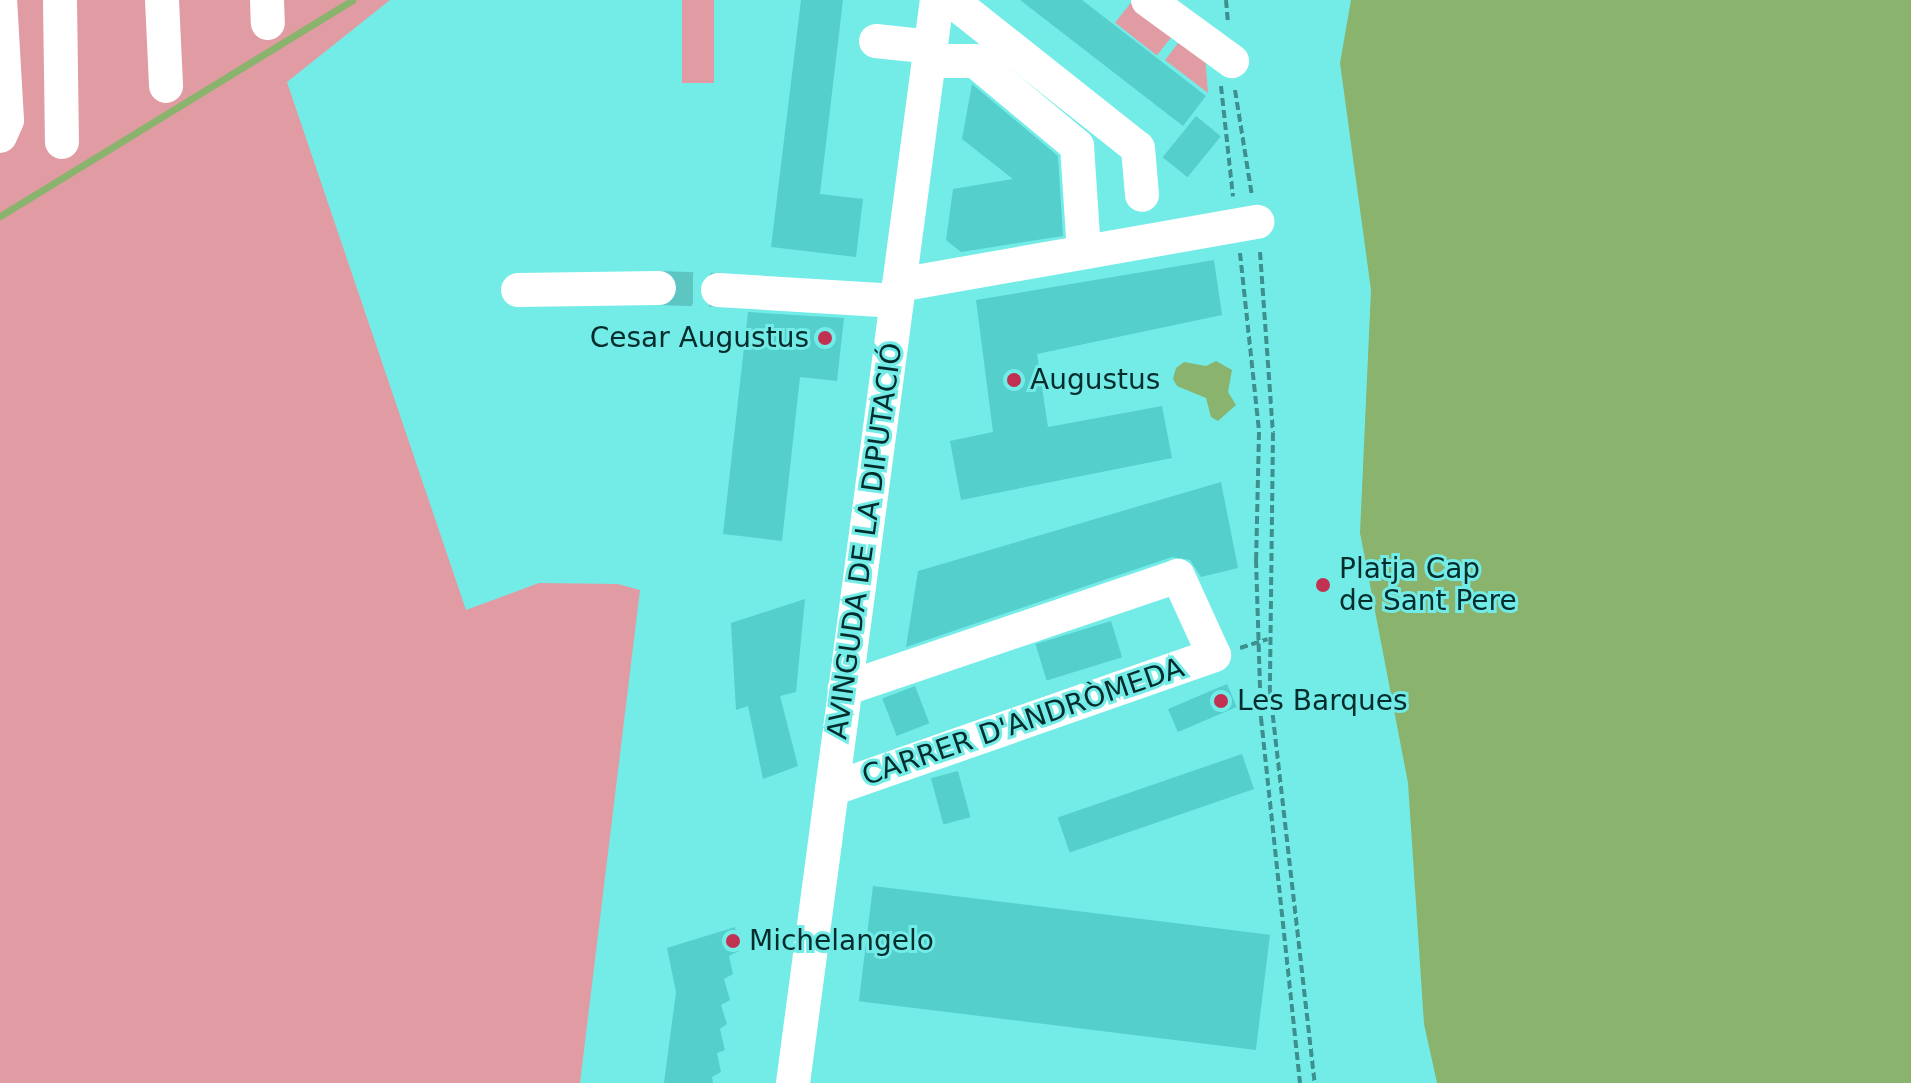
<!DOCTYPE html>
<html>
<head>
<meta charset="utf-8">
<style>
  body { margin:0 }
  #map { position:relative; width:1911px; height:1083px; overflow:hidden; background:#73ece8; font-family:"DejaVu Sans",sans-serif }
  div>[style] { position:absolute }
  .green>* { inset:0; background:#e19ca3; transform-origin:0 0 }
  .water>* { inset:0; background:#8ab36d }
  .stream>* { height:7px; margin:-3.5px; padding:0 3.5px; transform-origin:3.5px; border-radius:3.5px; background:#8ab36d }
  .building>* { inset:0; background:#54cfcc; transform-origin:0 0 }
  .minor-tunnel>* { height:34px; margin-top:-17px; transform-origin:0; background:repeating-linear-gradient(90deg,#5dc6c2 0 34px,transparent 0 51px) }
  .path>* { height:4px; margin-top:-2px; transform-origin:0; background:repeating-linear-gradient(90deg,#3d908d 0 8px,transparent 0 12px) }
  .minor>* { height:34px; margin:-17px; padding:0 17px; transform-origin:17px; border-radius:17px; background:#fff }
  .dots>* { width:22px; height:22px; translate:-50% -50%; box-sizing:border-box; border:4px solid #73ece8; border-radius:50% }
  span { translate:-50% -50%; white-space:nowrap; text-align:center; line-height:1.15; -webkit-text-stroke:6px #73ece8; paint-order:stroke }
  .poi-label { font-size:28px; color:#032d2c }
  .right { translate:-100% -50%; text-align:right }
  .left { translate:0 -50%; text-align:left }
  .street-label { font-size:28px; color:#032d2c }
</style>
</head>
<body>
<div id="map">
  <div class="green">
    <div style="clip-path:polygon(0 0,390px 0,287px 82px,466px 610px,539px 583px,618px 584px,640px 590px,580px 1083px,0 1083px)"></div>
    <div style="left:682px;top:0;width:32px;height:83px"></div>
    <div style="left:1133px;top:0;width:53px;height:29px;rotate:38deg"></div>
    <div style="clip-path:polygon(1182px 38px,1205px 55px,1208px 93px,1165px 60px)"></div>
  </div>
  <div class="water">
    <div style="clip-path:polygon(1351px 0,1911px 0,1911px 1083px,1437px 1083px,1424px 1024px,1408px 783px,1360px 533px,1371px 290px,1340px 63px)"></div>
    <div style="clip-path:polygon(1216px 361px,1232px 370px,1228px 392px,1236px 405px,1218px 421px,1211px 417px,1206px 398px,1177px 386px,1173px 379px,1176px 368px,1184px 362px,1206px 366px)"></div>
  </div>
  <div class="stream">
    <div style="left:0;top:216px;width:413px;rotate:-31.5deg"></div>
  </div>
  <div class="building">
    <div style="clip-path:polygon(801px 0,843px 0,820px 194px,863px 199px,856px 257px,771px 247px)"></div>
    <div style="clip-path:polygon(1020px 0,1082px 0,1206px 96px,1183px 126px)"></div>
    <div style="clip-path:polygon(972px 84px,1058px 156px,1063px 236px,961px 252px,946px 240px,953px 189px,1013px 179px,962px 139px)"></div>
    <div style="left:1196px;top:116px;width:32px;height:53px;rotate:39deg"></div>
    <div style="clip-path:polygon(1214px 260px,1222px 315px,1037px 354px,1048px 427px,1162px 406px,1172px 458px,961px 500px,950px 441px,993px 432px,976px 300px)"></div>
    <div style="clip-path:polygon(748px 312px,844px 318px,837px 381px,800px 377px,782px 541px,723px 534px)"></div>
    <div style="clip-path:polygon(1221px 482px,1238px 568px,1201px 577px,1190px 560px,1172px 557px,906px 647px,918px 571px)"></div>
    <div style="clip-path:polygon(805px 599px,796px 692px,780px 696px,798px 766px,763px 779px,748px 706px,736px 710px,731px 623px)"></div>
    <div style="left:1111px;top:621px;width:38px;height:79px;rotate:73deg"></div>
    <div style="left:1227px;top:684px;width:25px;height:64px;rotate:67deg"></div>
    <div style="left:915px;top:686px;width:40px;height:35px;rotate:69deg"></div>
    <div style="left:1242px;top:754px;width:37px;height:195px;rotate:71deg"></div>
    <div style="left:958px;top:771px;width:48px;height:28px;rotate:75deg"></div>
    <div style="left:873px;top:886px;width:400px;height:116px;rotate:7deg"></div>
    <div style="clip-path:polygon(735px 927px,739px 951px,729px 956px,733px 974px,724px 979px,730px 1000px,721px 1005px,727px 1024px,720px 1029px,725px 1050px,717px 1053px,721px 1072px,712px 1077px,713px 1083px,664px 1083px,676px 992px,667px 948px)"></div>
  </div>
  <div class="minor-tunnel">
    <div style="left:659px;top:288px;width:59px;rotate:1.9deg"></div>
  </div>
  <div class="path">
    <div style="left:1226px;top:0;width:22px;rotate:85deg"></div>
    <div style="left:1221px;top:86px;width:111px;rotate:83.8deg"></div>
    <div style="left:1235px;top:90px;width:107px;rotate:80.9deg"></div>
    <div style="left:1260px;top:252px;width:181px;rotate:85.9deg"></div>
    <div style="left:1273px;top:433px;width:258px;rotate:90.7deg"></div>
    <div style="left:1270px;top:691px;width:395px;rotate:83.5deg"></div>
    <div style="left:1240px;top:253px;width:180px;rotate:83.9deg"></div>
    <div style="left:1259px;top:432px;width:128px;rotate:91.3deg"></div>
    <div style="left:1256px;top:560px;width:158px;rotate:88.2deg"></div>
    <div style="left:1261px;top:718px;width:367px;rotate:83.9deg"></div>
    <div style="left:1240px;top:648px;width:29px;rotate:-18deg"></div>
  </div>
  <div class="minor">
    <div style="left:60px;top:0;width:142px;rotate:89.2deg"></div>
    <div style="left:162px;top:0;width:86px;rotate:87.3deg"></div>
    <div style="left:267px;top:0;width:23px;rotate:88deg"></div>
    <div style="left:951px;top:0;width:238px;rotate:38.4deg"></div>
    <div style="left:1138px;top:148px;width:47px;rotate:85.1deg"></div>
    <div style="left:1148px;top:0;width:104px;rotate:36deg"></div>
    <div style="left:876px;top:41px;width:55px;rotate:6.2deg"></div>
    <div style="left:929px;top:61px;width:46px"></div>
    <div style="left:975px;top:61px;width:133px;rotate:39.8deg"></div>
    <div style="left:1077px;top:146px;width:106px;rotate:86.2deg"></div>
    <div style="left:0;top:136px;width:17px;rotate:-66deg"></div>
    <div style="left:7px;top:120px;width:120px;rotate:-93.3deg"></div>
    <div style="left:899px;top:285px;width:364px;rotate:-10deg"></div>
    <div style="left:518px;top:290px;width:141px;rotate:-0.8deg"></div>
    <div style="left:718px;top:290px;width:179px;rotate:3.5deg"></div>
    <div style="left:832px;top:789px;width:405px;rotate:-19.3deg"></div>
    <div style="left:1214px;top:655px;width:87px;rotate:-114.5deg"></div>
    <div style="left:1178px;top:576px;width:352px;rotate:161.3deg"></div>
    <div style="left:793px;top:1083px;width:1093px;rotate:-82.43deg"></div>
  </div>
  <div class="dots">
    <div style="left:825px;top:338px;background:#c13151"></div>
    <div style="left:1014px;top:380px;background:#c13151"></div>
    <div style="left:1323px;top:585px;background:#c13151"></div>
    <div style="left:1221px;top:701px;background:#c13151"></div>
    <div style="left:733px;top:941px;background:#c13151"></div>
  </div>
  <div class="poi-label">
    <span class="right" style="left:809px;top:338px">Cesar Augustus</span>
    <span class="left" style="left:1030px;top:380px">Augustus</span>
    <span class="left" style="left:1339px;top:585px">Platja Cap<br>de Sant Pere</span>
    <span class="left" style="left:1237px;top:701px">Les Barques</span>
    <span class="left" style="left:749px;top:941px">Michelangelo</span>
  </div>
  <div class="street-label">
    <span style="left:865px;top:541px;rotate:-82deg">AVINGUDA DE LA DIPUTACIÓ</span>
    <span style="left:1023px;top:722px;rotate:-19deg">CARRER D'ANDRÒMEDA</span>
  </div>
</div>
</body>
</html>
